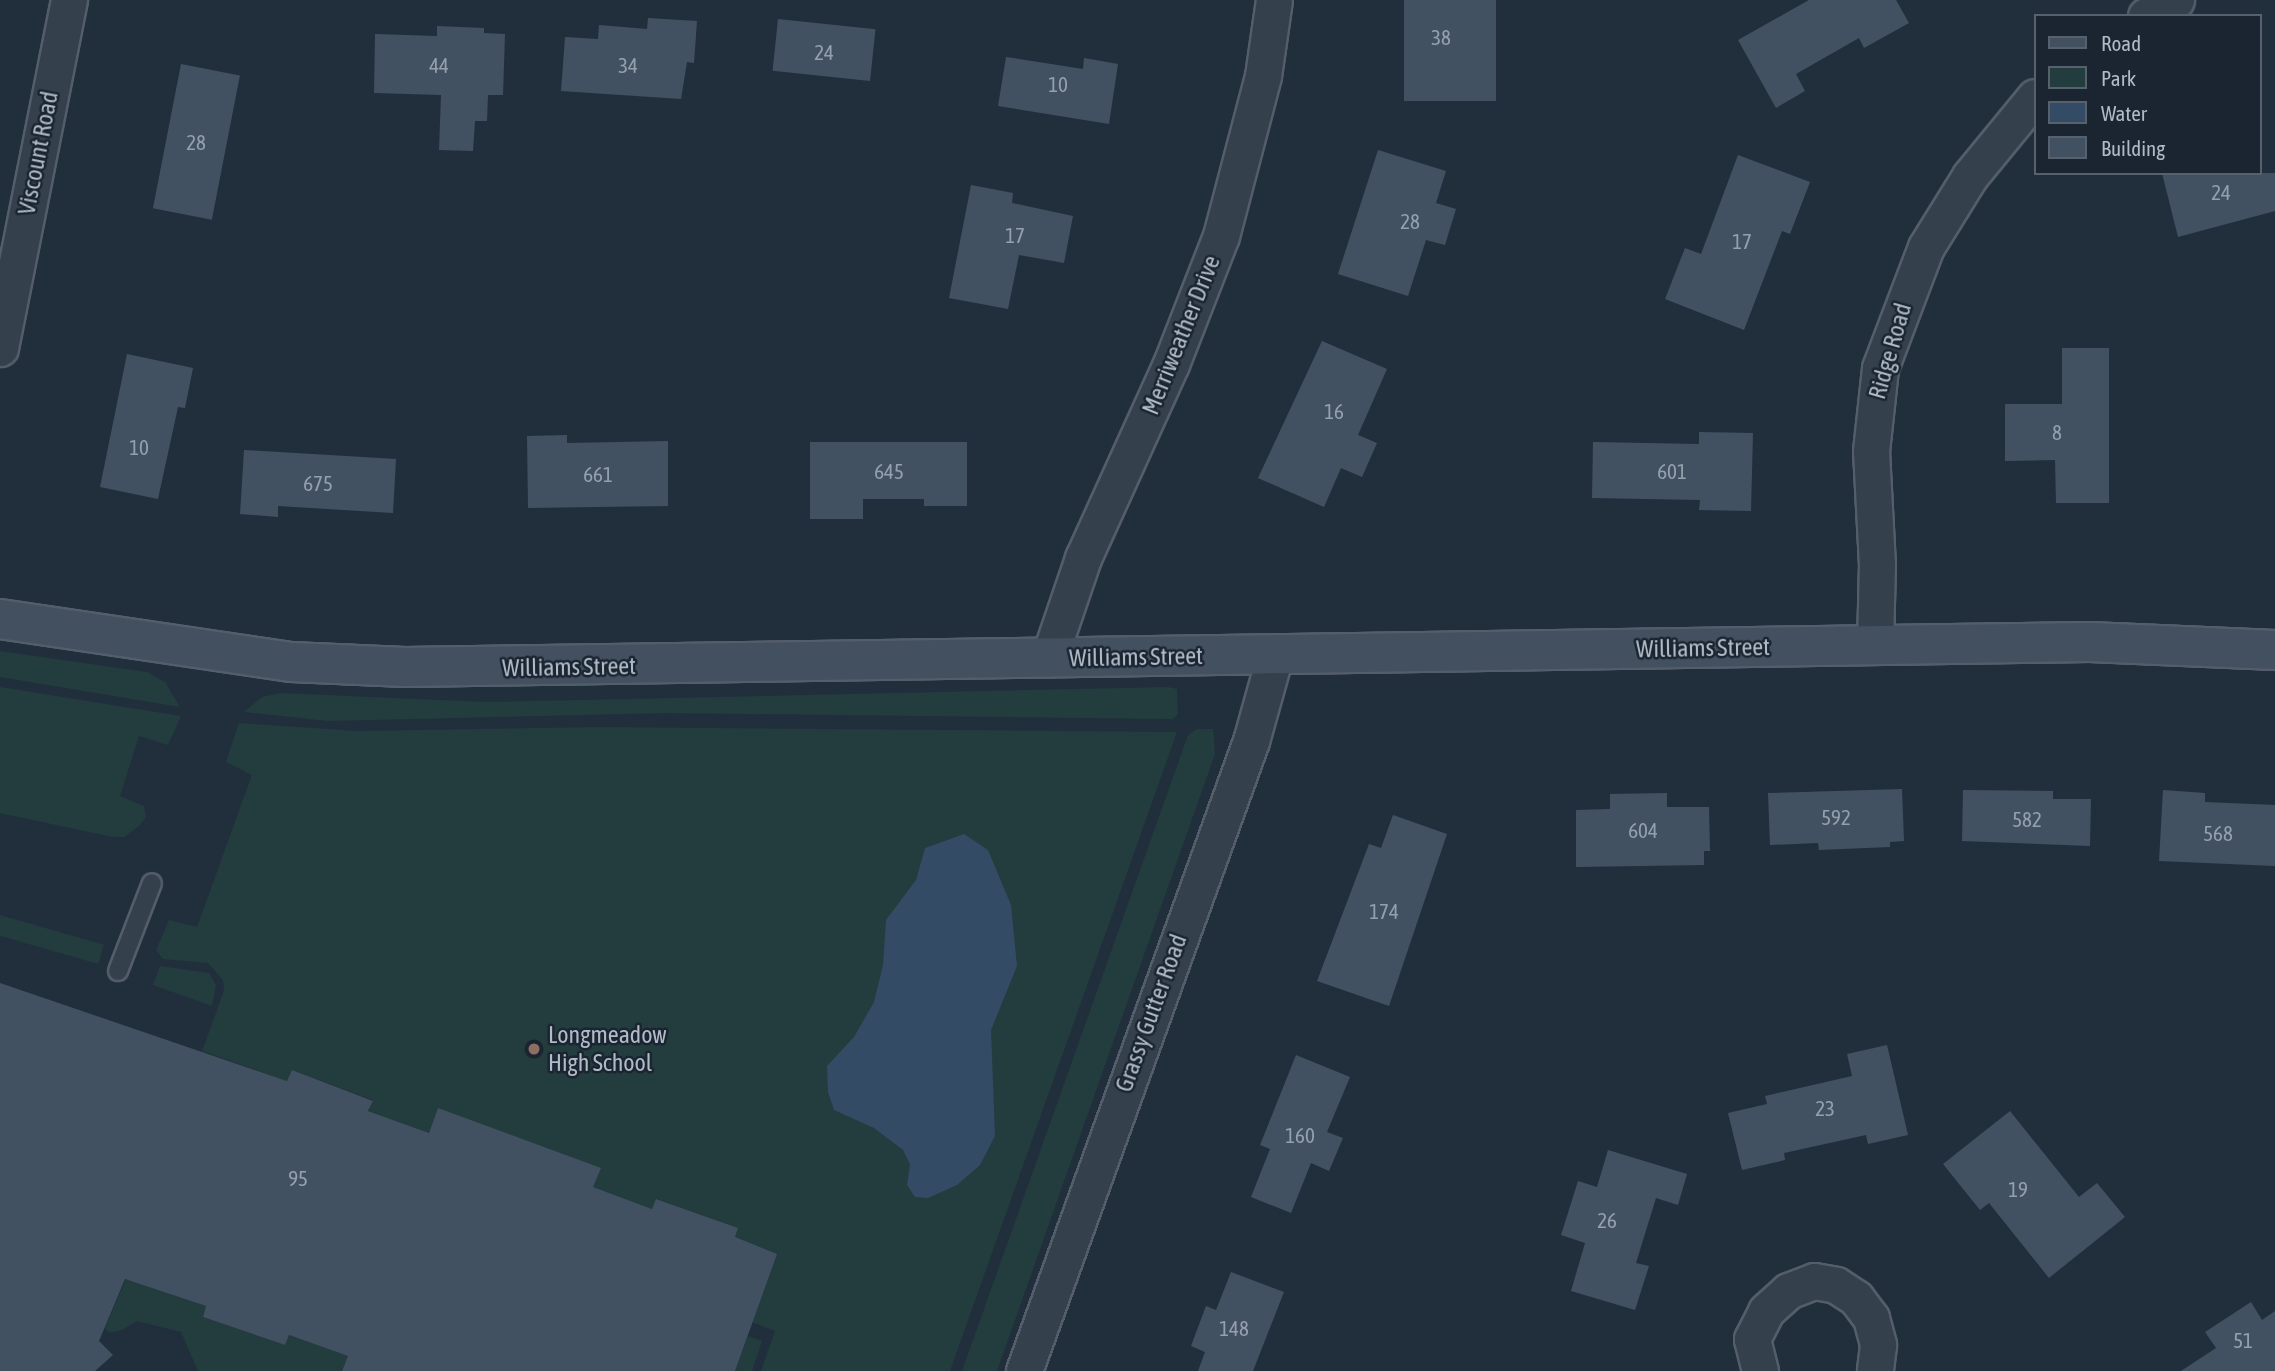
<!DOCTYPE html>
<html>
<head>
<meta charset="utf-8">
<style>
  body { margin:0 }
  #map { position:relative; width:2275px; height:1371px; overflow:hidden; background:#212f3d; font-family:"Asap Condensed",sans-serif }
  div>[style] { position:absolute }
  .green>* { inset:0; background:#233c3e; transform-origin:0 0 }
  .water>* { inset:0; background:#344b65 }
  .building>* { inset:0; background:#425161; transform-origin:0 0 }
  .roads { filter:drop-shadow(2px 0 #545e6b) drop-shadow(-2px 0 #545e6b) drop-shadow(0 2px #545e6b) drop-shadow(0 -2px #545e6b) }
  .lane>* { height:18px; margin:-9px; padding:0 9px; transform-origin:9px; border-radius:9px; background:#35404d }
  .street>* { height:35px; margin:-17.5px; padding:0 17.5px; transform-origin:17.5px; border-radius:17.5px; background:#35404d }
  .secondary>* { height:38px; margin:-19px; padding:0 19px; transform-origin:19px; border-radius:19px; background:#435060 }
  .dots>* { width:19px; height:19px; translate:-50% -50%; box-sizing:border-box; border:4px solid #1b2532; border-radius:50% }
  span { translate:-50% -50%; white-space:nowrap; text-align:center; line-height:1.15; -webkit-text-stroke:5px #1b2532; paint-order:stroke }
  .number-label { font-size:21px; color:#95a0ae }
  .number-label span { -webkit-text-stroke-width:0 }
  .street-label { font-size:24px; color:#b1bbc8 }
  .poi-label { font-size:24px; color:#b1bbc8 }
  .left { translate:0 -50%; text-align:left }
  .legend { position:absolute; left:2034px; top:14px; width:228px; height:161px; box-sizing:border-box; background:#1b2532; border:2px solid #57616e; margin:0; padding:9px 12px; list-style:none; font-size:21px; color:#b1bbc8 }
  .legend li { display:flex; align-items:center; gap:14px; height:35px }
  .legend b { width:35px; border:2px solid #57616e }
</style>
</head>
<body>
<div id="map">
  <div class="green">
    <div style="clip-path:polygon(0 651px,147px 672px,165px 682px,180px 707px,0 677px)"></div>
    <div style="clip-path:polygon(0 687px,181px 716px,168px 745px,139px 736px,120px 796px,144px 806px,146px 817px,139px 826px,124px 837px,112px 837px,0 813px)"></div>
    <div style="clip-path:polygon(1168px 687px,1177px 689px,1178px 714px,1173px 719px,668px 713px,327px 721px,244px 712px,262px 697px,281px 693px,486px 702px)"></div>
    <div style="clip-path:polygon(239px 723px,357px 731px,601px 727px,1177px 732px,950px 1371px,761px 1371px,775px 1331px,752px 1322px,735px 1237px,738px 1228px,657px 1199px,652px 1209px,593px 1187px,438px 1109px,429px 1133px,369px 1111px,373px 1100px,292px 1070px,287px 1081px,202px 1051px,224px 991px,223px 980px,208px 963px,163px 959px,156px 950px,169px 920px,197px 927px,252px 775px,226px 762px)"></div>
    <div style="clip-path:polygon(1197px 729px,1213px 729px,1215px 754px,997px 1371px,962px 1371px,1188px 735px)"></div>
    <div style="left:0;top:915px;width:108px;height:20px;rotate:16deg"></div>
    <div style="clip-path:polygon(160px 966px,209px 973px,216px 985px,212px 1006px,153px 985px)"></div>
    <div style="clip-path:polygon(126px 1279px,206px 1306px,203px 1317px,285px 1345px,289px 1335px,348px 1356px,342px 1371px,198px 1371px,181px 1332px,137px 1321px,122px 1330px,109px 1333px,105px 1328px)"></div>
    <div style="clip-path:polygon(748px 1336px,762px 1341px,752px 1371px,735px 1371px)"></div>
  </div>
  <div class="water">
    <div style="clip-path:polygon(964px 834px,988px 850px,1011px 905px,1017px 966px,991px 1030px,995px 1136px,980px 1165px,957px 1185px,928px 1198px,915px 1197px,907px 1185px,910px 1164px,903px 1150px,874px 1128px,834px 1110px,828px 1092px,827px 1066px,854px 1037px,874px 1002px,883px 965px,886px 920px,916px 880px,925px 848px)"></div>
  </div>
  <div class="building">
    <div style="left:1404px;top:0;width:92px;height:101px"></div>
    <div style="clip-path:polygon(1809px 0,1896px 0,1909px 23px,1864px 48px,1859px 38px,1796px 74px,1805px 91px,1776px 108px,1738px 40px)"></div>
    <div style="clip-path:polygon(648px 18px,697px 21px,694px 63px,687px 62px,681px 99px,561px 91px,565px 37px,598px 39px,599px 25px,647px 29px)"></div>
    <div style="left:778px;top:19px;width:98px;height:52px;rotate:6deg"></div>
    <div style="clip-path:polygon(437px 26px,484px 28px,484px 33px,505px 34px,503px 95px,488px 95px,487px 121px,475px 121px,473px 151px,439px 150px,441px 95px,374px 93px,375px 34px,437px 36px)"></div>
    <div style="clip-path:polygon(1006px 57px,1083px 69px,1084px 58px,1118px 64px,1109px 124px,998px 106px)"></div>
    <div style="left:181px;top:64px;width:60px;height:147px;rotate:11deg"></div>
    <div style="clip-path:polygon(1378px 150px,1446px 171px,1436px 203px,1456px 209px,1445px 245px,1426px 240px,1408px 296px,1338px 274px)"></div>
    <div style="clip-path:polygon(1738px 155px,1810px 182px,1790px 234px,1782px 231px,1744px 330px,1665px 299px,1685px 248px,1701px 254px)"></div>
    <div style="clip-path:polygon(2162px 173px,2275px 173px,2275px 211px,2178px 237px)"></div>
    <div style="clip-path:polygon(971px 185px,1013px 193px,1012px 203px,1073px 216px,1064px 263px,1019px 255px,1008px 309px,949px 298px)"></div>
    <div style="clip-path:polygon(1322px 341px,1387px 369px,1358px 435px,1377px 443px,1362px 477px,1341px 468px,1324px 507px,1258px 478px)"></div>
    <div style="clip-path:polygon(2062px 348px,2109px 348px,2109px 503px,2056px 503px,2055px 460px,2005px 461px,2005px 404px,2062px 404px)"></div>
    <div style="clip-path:polygon(127px 354px,193px 368px,185px 408px,178px 407px,158px 499px,100px 487px)"></div>
    <div style="clip-path:polygon(1699px 432px,1753px 433px,1751px 511px,1699px 510px,1700px 500px,1592px 498px,1593px 442px,1699px 444px)"></div>
    <div style="clip-path:polygon(567px 435px,567px 443px,668px 441px,668px 506px,528px 508px,527px 436px)"></div>
    <div style="clip-path:polygon(810px 442px,967px 442px,967px 506px,924px 506px,924px 499px,863px 499px,863px 519px,810px 519px)"></div>
    <div style="clip-path:polygon(244px 450px,396px 459px,393px 513px,278px 506px,278px 517px,240px 514px)"></div>
    <div style="clip-path:polygon(1902px 789px,1904px 841px,1890px 842px,1890px 847px,1819px 850px,1818px 843px,1770px 845px,1768px 793px)"></div>
    <div style="clip-path:polygon(1963px 790px,2053px 791px,2053px 799px,2091px 799px,2090px 846px,1962px 841px)"></div>
    <div style="clip-path:polygon(2163px 790px,2205px 793px,2205px 802px,2275px 805px,2275px 866px,2159px 861px)"></div>
    <div style="clip-path:polygon(1667px 793px,1667px 807px,1709px 807px,1710px 851px,1704px 851px,1704px 865px,1576px 867px,1576px 810px,1610px 809px,1610px 794px)"></div>
    <div style="clip-path:polygon(1393px 815px,1447px 834px,1389px 1006px,1317px 981px,1369px 844px,1381px 848px)"></div>
    <div style="clip-path:polygon(0 983px,287px 1081px,292px 1070px,373px 1101px,368px 1111px,429px 1133px,438px 1108px,601px 1168px,593px 1187px,652px 1209px,656px 1199px,738px 1228px,735px 1237px,777px 1254px,735px 1371px,342px 1371px,348px 1356px,289px 1335px,285px 1345px,203px 1317px,206px 1306px,125px 1279px,99px 1341px,113px 1355px,95px 1371px,0 1371px)"></div>
    <div style="clip-path:polygon(1887px 1045px,1908px 1135px,1868px 1144px,1866px 1135px,1784px 1153px,1785px 1160px,1742px 1170px,1728px 1113px,1767px 1104px,1765px 1096px,1852px 1076px,1847px 1054px)"></div>
    <div style="clip-path:polygon(1296px 1055px,1350px 1077px,1327px 1132px,1343px 1138px,1329px 1171px,1311px 1163px,1291px 1213px,1251px 1197px,1270px 1149px,1260px 1145px)"></div>
    <div style="clip-path:polygon(2010px 1111px,2079px 1197px,2097px 1183px,2125px 1217px,2049px 1278px,1989px 1203px,1980px 1210px,1943px 1164px)"></div>
    <div style="clip-path:polygon(1608px 1150px,1687px 1174px,1678px 1205px,1656px 1198px,1636px 1263px,1649px 1266px,1635px 1310px,1571px 1291px,1585px 1243px,1561px 1235px,1578px 1181px,1597px 1187px)"></div>
    <div style="clip-path:polygon(1231px 1272px,1284px 1292px,1253px 1371px,1198px 1371px,1205px 1352px,1191px 1346px,1206px 1306px,1216px 1310px)"></div>
    <div style="clip-path:polygon(2251px 1302px,2262px 1320px,2275px 1311px,2275px 1371px,2181px 1371px,2216px 1348px,2205px 1332px)"></div>
  </div>
  <div class="roads">
    <div class="lane">
      <div style="left:118px;top:971px;width:94px;rotate:-68.9deg"></div>
    </div>
    <div class="street">
      <div style="left:2146px;top:16px;width:34px;rotate:-28deg"></div>
      <div style="left:0;top:348px;width:355px;rotate:-78.8deg"></div>
      <div style="left:1875px;top:645px;width:80px;rotate:-88.6deg"></div>
      <div style="left:1877px;top:565px;width:114px;rotate:-93deg"></div>
      <div style="left:1871px;top:451px;width:83px;rotate:-83.8deg"></div>
      <div style="left:1880px;top:368px;width:129px;rotate:-69.2deg"></div>
      <div style="left:1926px;top:247px;width:84px;rotate:-58.2deg"></div>
      <div style="left:1970px;top:176px;width:102px;rotate:-50.6deg"></div>
      <div style="left:1049px;top:658px;width:106px;rotate:-71.2deg"></div>
      <div style="left:1083px;top:558px;width:213px;rotate:-65.6deg"></div>
      <div style="left:1171px;top:364px;width:137px;rotate:-68.7deg"></div>
      <div style="left:1221px;top:236px;width:165px;rotate:-75.3deg"></div>
      <div style="left:1263px;top:76px;width:77px;rotate:-81.8deg"></div>
      <div style="left:1024px;top:1371px;width:670px;rotate:-70.19deg"></div>
      <div style="left:1251px;top:741px;width:89px;rotate:-74.4deg"></div>
      <div style="left:1760px;top:1371px;width:33px;rotate:-104deg"></div>
      <div style="left:1752px;top:1339px;width:31px;rotate:-63deg"></div>
      <div style="left:1766px;top:1311px;width:30px;rotate:-42deg"></div>
      <div style="left:1788px;top:1291px;width:28px;rotate:-21deg"></div>
      <div style="left:1814px;top:1281px;width:22px;rotate:10deg"></div>
      <div style="left:1836px;top:1285px;width:24px;rotate:33deg"></div>
      <div style="left:1856px;top:1298px;width:25px;rotate:53deg"></div>
      <div style="left:1871px;top:1318px;width:28px;rotate:75deg"></div>
      <div style="left:1878px;top:1345px;width:26px;rotate:97deg"></div>
    </div>
    <div class="secondary">
      <div style="left:0;top:619px;width:294px;rotate:8.4deg"></div>
      <div style="left:291px;top:662px;width:114px;rotate:2.5deg"></div>
      <div style="left:405px;top:667px;width:1685px;rotate:-0.85deg"></div>
      <div style="left:2090px;top:642px;width:185px;rotate:2.5deg"></div>
    </div>
  </div>
  <div class="dots">
    <div style="left:534px;top:1049px;background:#8d6e63"></div>
  </div>
  <div class="number-label">
    <span style="left:1441px;top:37px">38</span>
    <span style="left:824px;top:52px">24</span>
    <span style="left:439px;top:65px">44</span>
    <span style="left:628px;top:65px">34</span>
    <span style="left:1058px;top:84px">10</span>
    <span style="left:196px;top:142px">28</span>
    <span style="left:2221px;top:192px">24</span>
    <span style="left:1410px;top:221px">28</span>
    <span style="left:1015px;top:235px">17</span>
    <span style="left:1742px;top:241px">17</span>
    <span style="left:1334px;top:411px">16</span>
    <span style="left:2057px;top:432px">8</span>
    <span style="left:139px;top:447px">10</span>
    <span style="left:889px;top:471px">645</span>
    <span style="left:1672px;top:471px">601</span>
    <span style="left:598px;top:474px">661</span>
    <span style="left:318px;top:483px">675</span>
    <span style="left:1836px;top:817px">592</span>
    <span style="left:2027px;top:819px">582</span>
    <span style="left:1643px;top:830px">604</span>
    <span style="left:2218px;top:833px">568</span>
    <span style="left:1384px;top:911px">174</span>
    <span style="left:1825px;top:1108px">23</span>
    <span style="left:1300px;top:1135px">160</span>
    <span style="left:298px;top:1178px">95</span>
    <span style="left:2018px;top:1189px">19</span>
    <span style="left:1607px;top:1220px">26</span>
    <span style="left:1234px;top:1328px">148</span>
    <span style="left:2243px;top:1340px">51</span>
  </div>
  <div class="street-label">
    <span style="left:38px;top:153px;rotate:-79deg">Viscount Road</span>
    <span style="left:1181px;top:335px;rotate:-68deg">Merriweather Drive</span>
    <span style="left:1890px;top:351px;rotate:-74deg">Ridge Road</span>
    <span style="left:1703px;top:648px;rotate:-1deg">Williams Street</span>
    <span style="left:1136px;top:657px;rotate:-1deg">Williams Street</span>
    <span style="left:569px;top:667px;rotate:-1deg">Williams Street</span>
    <span style="left:1151px;top:1013px;rotate:-70deg">Grassy Gutter Road</span>
  </div>
  <div class="poi-label">
    <span class="left" style="left:548px;top:1049px">Longmeadow<br>High School</span>
  </div>
  <ul class="legend">
  <li><b style="height:9px;background:#435060"></b>Road</li>
  <li><b style="height:19px;background:#233c3e"></b>Park</li>
  <li><b style="height:19px;background:#344b65"></b>Water</li>
  <li><b style="height:19px;background:#425161"></b>Building</li>
  </ul>
</div>
</body>
</html>
